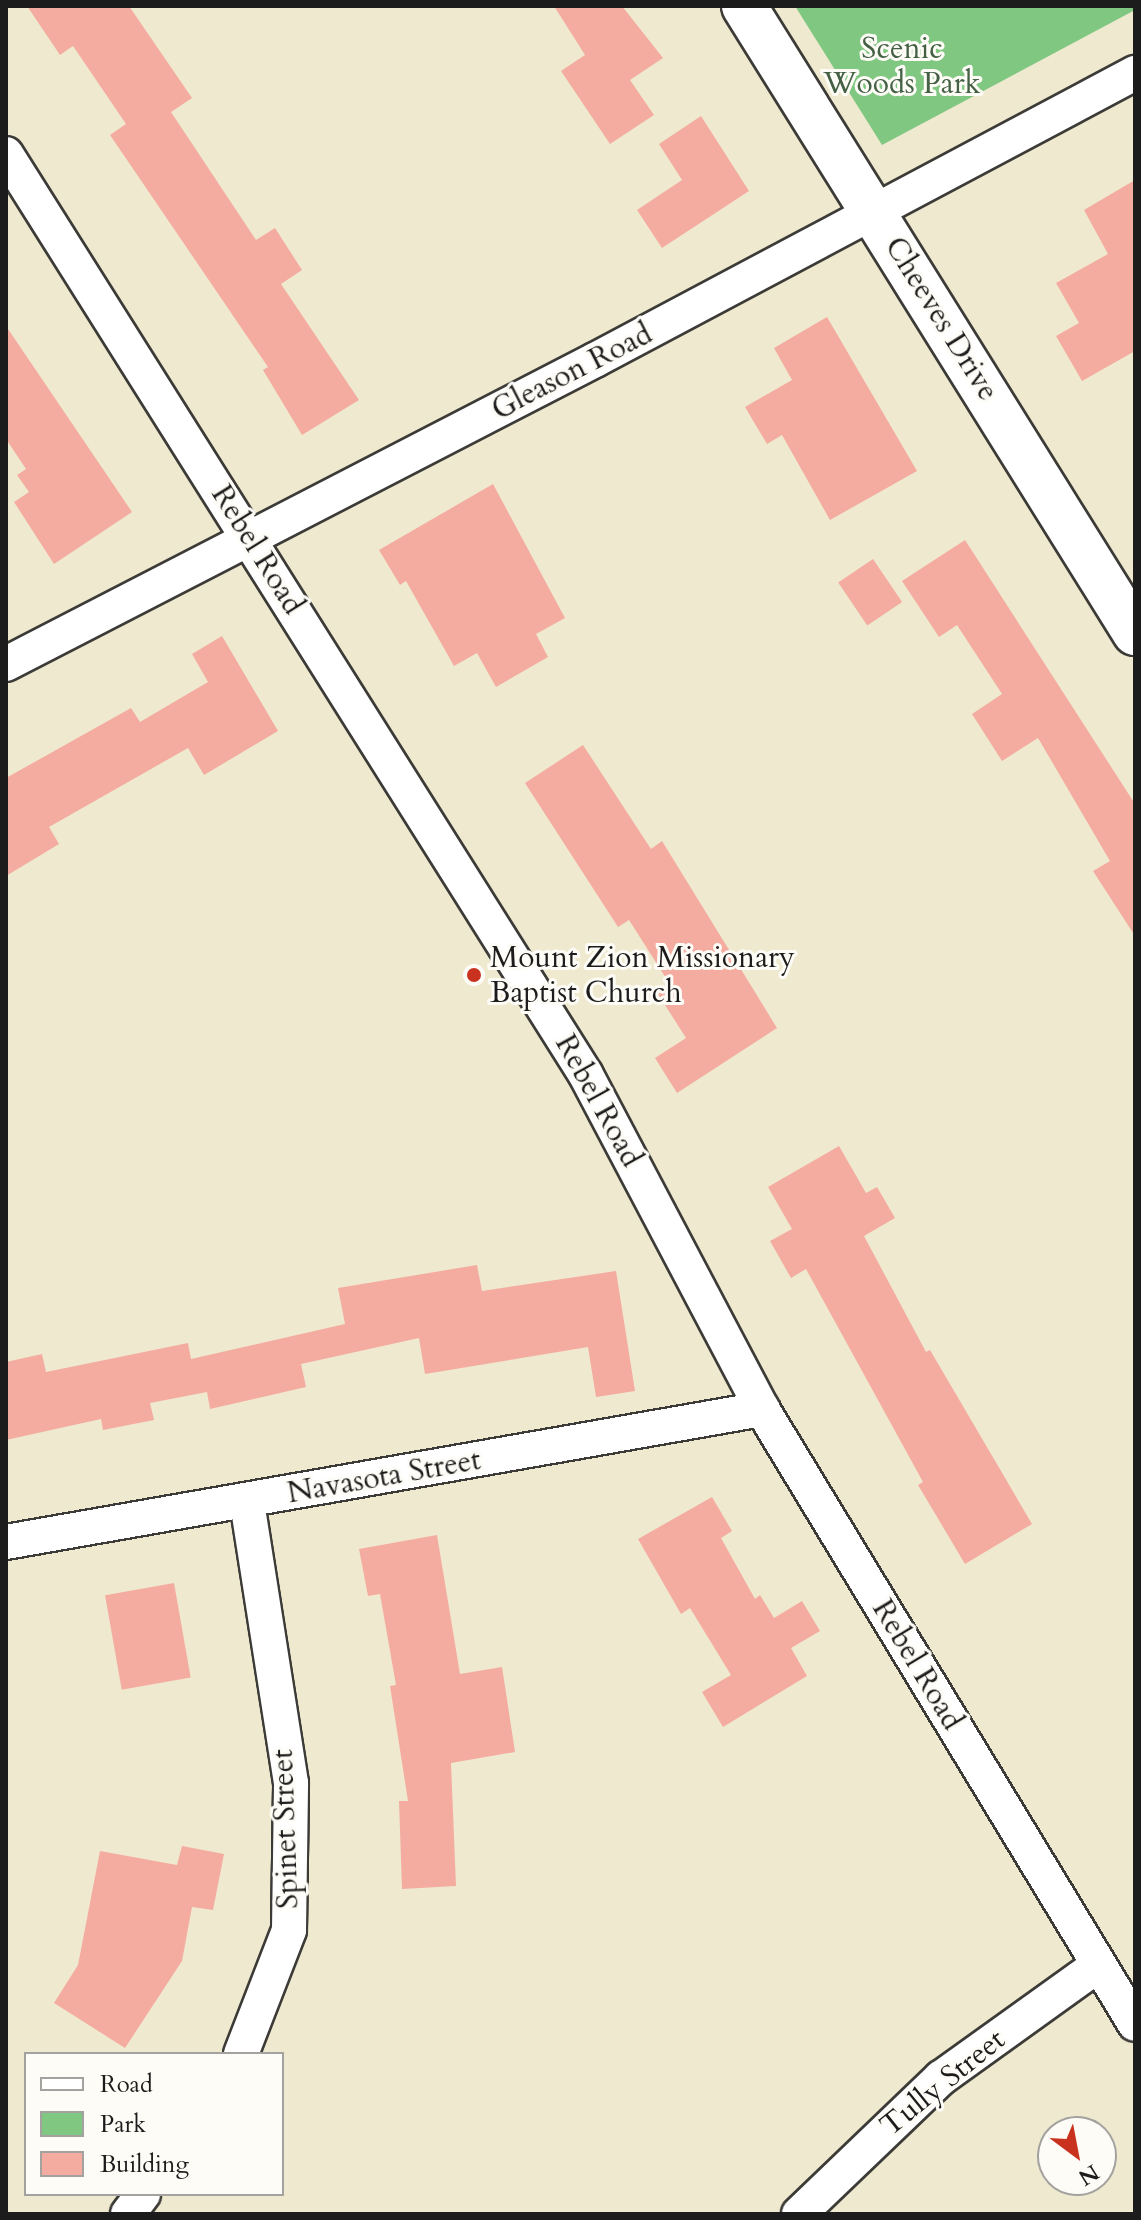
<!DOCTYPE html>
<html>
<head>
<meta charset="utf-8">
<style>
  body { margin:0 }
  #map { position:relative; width:1141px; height:2220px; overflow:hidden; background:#efe9cf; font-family:Cardo,serif }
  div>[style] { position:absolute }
  .green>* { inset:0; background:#80c782 }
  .building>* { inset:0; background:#f4aca1; transform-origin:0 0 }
  .roads { filter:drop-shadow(2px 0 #3c3b37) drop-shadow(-2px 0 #3c3b37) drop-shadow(0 2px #3c3b37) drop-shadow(0 -2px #3c3b37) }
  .minor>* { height:34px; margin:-17px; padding:0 17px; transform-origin:17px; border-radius:17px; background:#fff }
  .tertiary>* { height:44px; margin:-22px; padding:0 22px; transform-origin:22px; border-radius:22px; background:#fff }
  .dots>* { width:22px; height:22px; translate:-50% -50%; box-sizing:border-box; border:4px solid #fdfcf7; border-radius:50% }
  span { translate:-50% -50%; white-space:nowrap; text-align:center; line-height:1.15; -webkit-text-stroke:6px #fdfcf7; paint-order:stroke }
  .park-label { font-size:30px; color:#446045 }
  .street-label { font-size:30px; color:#1c1c1c }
  .poi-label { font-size:30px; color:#1c1c1c }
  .left { translate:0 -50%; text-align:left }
  .frame { position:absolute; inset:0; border:8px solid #1c1c1c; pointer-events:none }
  .legend { position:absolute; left:24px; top:2052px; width:260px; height:144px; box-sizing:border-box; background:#fdfcf7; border:2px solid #a3a29f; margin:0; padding:10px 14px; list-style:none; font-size:24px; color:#1c1c1c }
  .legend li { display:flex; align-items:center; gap:16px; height:40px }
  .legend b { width:40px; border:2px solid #a3a29f }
  .north { position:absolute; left:1037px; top:2116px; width:80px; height:80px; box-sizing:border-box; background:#fdfcf7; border:2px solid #a3a29f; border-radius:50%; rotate:148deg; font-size:22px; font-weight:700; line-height:32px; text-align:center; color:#1c1c1c }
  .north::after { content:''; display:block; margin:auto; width:28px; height:36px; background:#c8321e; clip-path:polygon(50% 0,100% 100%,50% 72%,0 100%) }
</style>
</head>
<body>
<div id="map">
  <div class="green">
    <div style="clip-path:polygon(795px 6px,1135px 6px,1135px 10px,882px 145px)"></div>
  </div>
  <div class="building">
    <div style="clip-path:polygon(27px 6px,129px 6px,192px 98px,171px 112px,256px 240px,275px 228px,302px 270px,281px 284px,359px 400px,302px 435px,263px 370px,268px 367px,110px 135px,126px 124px,73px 46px,60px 55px)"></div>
    <div style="clip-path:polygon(554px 6px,622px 6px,663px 58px,630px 80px,654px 115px,610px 144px,561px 71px,585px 55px)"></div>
    <div style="clip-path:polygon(701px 116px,749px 191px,662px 248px,637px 210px,682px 180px,659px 144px)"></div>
    <div style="clip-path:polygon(1135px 180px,1135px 351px,1082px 381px,1056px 336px,1079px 323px,1056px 283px,1108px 254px,1084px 210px)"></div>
    <div style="clip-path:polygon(827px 317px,917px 471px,830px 520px,782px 435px,767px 444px,745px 407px,792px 380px,774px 348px)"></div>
    <div style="clip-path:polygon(6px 326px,132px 512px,54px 564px,14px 502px,29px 492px,17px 475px,26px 469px,6px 439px)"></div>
    <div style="clip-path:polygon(493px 484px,565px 618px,536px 634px,548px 657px,496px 687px,477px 653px,454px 666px,406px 581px,400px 585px,379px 550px)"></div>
    <div style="clip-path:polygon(965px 540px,1135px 804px,1135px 936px,1093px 871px,1110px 861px,1038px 738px,1002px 761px,972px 714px,1002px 694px,957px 625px,939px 637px,902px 581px)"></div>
    <div style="left:873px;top:559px;width:52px;height:42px;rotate:56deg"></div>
    <div style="clip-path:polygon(222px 636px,278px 731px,204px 775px,188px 748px,49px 827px,59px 844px,6px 876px,6px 778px,131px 708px,140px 722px,208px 682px,192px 654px)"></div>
    <div style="clip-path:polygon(583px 745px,651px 849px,662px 841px,777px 1028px,677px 1093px,655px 1058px,686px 1038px,658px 994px,671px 986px,629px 920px,618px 927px,525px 783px)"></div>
    <div style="clip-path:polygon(839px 1146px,866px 1193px,877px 1187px,895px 1218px,864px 1236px,926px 1352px,930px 1350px,1032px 1524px,965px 1564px,918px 1485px,923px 1482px,806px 1269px,791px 1278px,770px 1241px,792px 1229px,768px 1187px)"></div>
    <div style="clip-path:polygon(477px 1265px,482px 1291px,616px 1271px,635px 1391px,596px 1397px,588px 1347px,425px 1374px,419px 1338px,301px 1364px,306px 1387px,210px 1409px,207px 1392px,150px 1403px,154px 1420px,103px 1430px,101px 1419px,6px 1440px,6px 1362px,42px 1354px,46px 1372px,188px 1343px,191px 1359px,345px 1324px,338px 1288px)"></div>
    <div style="clip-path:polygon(712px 1497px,732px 1531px,721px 1538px,755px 1599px,760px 1595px,774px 1618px,802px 1601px,820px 1631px,791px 1648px,807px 1676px,723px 1727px,702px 1692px,731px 1675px,690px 1608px,681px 1614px,638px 1539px)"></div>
    <div style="clip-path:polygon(437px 1535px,460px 1674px,502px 1667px,515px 1752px,451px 1763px,456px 1886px,402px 1889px,399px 1801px,408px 1801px,390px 1686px,396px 1685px,380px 1594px,368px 1596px,359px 1549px)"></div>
    <div style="left:174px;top:1583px;width:96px;height:70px;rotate:80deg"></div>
    <div style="clip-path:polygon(182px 1846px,224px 1854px,213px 1910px,192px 1907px,182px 1961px,125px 2048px,54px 2003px,78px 1965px,100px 1851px,177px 1865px)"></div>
  </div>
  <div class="roads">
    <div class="minor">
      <div style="left:6px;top:154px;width:1088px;rotate:57.8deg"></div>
      <div style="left:586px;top:1075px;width:378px;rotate:62.2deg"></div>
      <div style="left:762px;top:1409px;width:719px;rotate:58.76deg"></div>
      <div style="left:6px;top:664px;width:663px;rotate:-27.3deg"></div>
      <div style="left:595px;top:360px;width:612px;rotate:-27.99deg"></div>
      <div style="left:6px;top:1542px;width:768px;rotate:-9.98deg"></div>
      <div style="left:241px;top:2054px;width:133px;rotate:-68.8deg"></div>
      <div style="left:289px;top:1930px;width:147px;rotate:-89.2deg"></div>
      <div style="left:291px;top:1783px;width:285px;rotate:-98.9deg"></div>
      <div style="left:128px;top:2214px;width:25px;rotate:-53deg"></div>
      <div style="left:799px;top:2214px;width:197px;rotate:-43.8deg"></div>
      <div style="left:941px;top:2078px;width:193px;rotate:-35.7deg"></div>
    </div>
    <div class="tertiary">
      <div style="left:744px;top:6px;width:739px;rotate:58.05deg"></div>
    </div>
  </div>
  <div class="dots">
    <div style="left:474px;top:975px;background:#c8321e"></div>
  </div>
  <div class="park-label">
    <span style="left:902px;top:66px">Scenic<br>Woods Park</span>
  </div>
  <div class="street-label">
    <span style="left:941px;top:319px;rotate:58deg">Cheeves Drive</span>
    <span style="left:572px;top:372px;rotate:-27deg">Gleason Road</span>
    <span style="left:257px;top:550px;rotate:58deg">Rebel Road</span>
    <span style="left:598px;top:1101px;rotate:61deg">Rebel Road</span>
    <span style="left:384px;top:1477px;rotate:-10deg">Navasota Street</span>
    <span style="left:917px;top:1665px;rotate:59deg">Rebel Road</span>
    <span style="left:286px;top:1829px;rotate:-92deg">Spinet Street</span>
    <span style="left:943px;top:2083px;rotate:-39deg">Tully Street</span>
  </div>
  <div class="poi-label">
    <span class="left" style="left:490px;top:975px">Mount Zion Missionary<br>Baptist Church</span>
  </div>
  <div class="frame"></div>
  <ul class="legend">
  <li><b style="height:10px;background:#fff"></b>Road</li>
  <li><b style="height:22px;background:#80c782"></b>Park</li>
  <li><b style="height:22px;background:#f4aca1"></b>Building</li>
  </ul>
  <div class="north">N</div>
</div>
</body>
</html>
